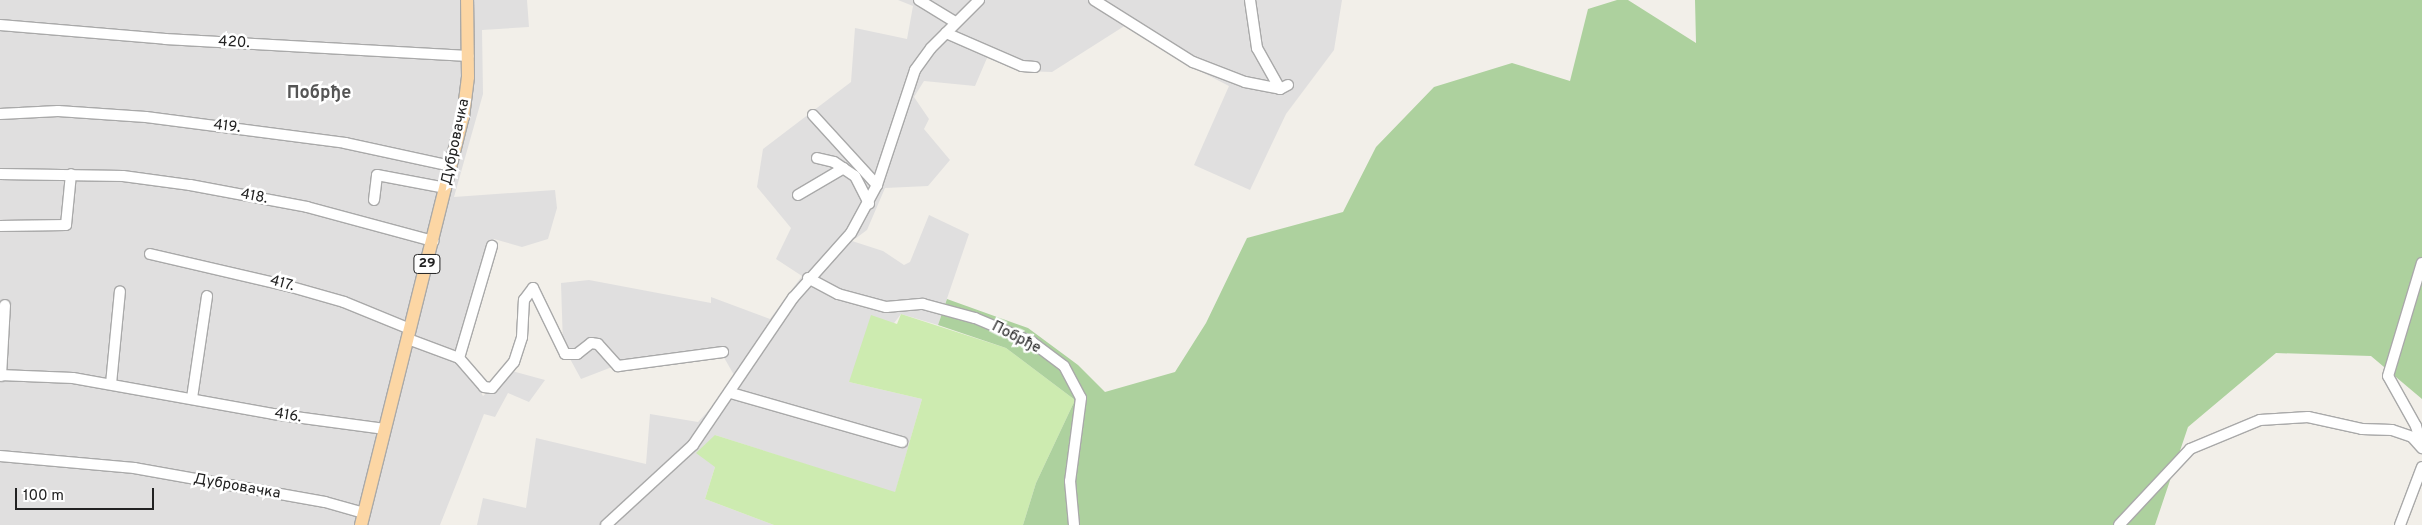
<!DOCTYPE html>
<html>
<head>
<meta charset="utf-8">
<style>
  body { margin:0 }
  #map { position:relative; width:2422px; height:525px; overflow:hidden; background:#f2efe9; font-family:Overpass,sans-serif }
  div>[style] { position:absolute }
  .residential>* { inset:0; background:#e0dfdf }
  .grass>* { inset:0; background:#cdebb0 }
  .forest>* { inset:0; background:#add19e }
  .roads { filter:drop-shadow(1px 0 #a9a9a9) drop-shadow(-1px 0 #a9a9a9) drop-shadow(0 1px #a9a9a9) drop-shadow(0 -1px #a9a9a9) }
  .minor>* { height:10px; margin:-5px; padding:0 5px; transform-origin:5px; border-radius:5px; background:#fff }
  .major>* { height:12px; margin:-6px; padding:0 6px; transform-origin:6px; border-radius:6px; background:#fcd6a4 }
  span { translate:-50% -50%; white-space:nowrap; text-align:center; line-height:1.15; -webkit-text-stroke:5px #fff; paint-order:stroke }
  .shield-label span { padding:1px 4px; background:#fff; border:1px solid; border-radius:4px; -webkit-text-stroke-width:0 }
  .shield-label { font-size:14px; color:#222; font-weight:700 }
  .street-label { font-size:15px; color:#222 }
  .quarter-label { font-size:18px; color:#555; font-weight:700 }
  .scale { position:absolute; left:15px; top:488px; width:139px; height:22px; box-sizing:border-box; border:2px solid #222; border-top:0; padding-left:6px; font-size:15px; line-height:18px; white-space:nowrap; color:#222; -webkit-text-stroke:4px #fff; paint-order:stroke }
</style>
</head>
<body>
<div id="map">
  <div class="residential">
    <div style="clip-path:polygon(0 0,527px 0,529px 27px,482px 30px,483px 94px,454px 197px,555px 190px,557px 208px,548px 239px,522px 247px,494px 239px,464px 361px,483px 396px,512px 371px,545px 380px,529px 402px,508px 393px,495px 417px,484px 414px,440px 525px,0 525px)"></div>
    <div style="clip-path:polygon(898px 0,1342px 0,1334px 50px,1286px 114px,1250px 190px,1194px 165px,1229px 86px,1188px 65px,1126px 25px,1052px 72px,1020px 71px,987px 58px,975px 86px,924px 81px,914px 97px,929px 119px,924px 129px,950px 160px,928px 186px,885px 188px,867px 230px,852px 241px,883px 251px,904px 265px,910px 262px,929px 215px,969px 234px,938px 325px,901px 314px,849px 382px,922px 399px,895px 493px,715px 435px,715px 467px,705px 499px,774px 525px,477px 525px,483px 498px,526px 508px,536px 438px,646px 464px,650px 414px,698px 422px,731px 386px,734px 375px,718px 347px,625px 362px,581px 379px,563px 346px,561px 283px,589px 280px,711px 303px,711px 297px,770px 319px,802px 276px,776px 259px,791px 228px,757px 187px,763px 149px,851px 82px,855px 28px,907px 39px,913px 6px)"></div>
  </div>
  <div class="grass">
    <div style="clip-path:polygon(901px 314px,1006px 348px,1075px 400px,1036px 483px,1023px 525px,774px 525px,705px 499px,715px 467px,696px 453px,715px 435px,895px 492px,922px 399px,849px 382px,871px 315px,897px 324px)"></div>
  </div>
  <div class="forest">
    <div style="clip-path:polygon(1617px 0,1628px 0,1696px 43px,1695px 0,2422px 0,2422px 399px,2371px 356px,2276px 353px,2188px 427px,2155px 525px,1023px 525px,1036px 483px,1075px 400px,1006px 348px,938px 325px,947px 299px,1028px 328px,1078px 365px,1105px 392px,1175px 372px,1206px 323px,1247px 238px,1343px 212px,1376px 147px,1434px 87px,1512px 63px,1570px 81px,1588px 9px)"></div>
  </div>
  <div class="roads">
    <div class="minor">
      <div style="left:919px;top:0;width:42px;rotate:31.4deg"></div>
      <div style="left:1094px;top:0;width:117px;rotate:32.1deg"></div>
      <div style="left:1193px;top:62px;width:56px;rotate:21deg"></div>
      <div style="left:1245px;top:82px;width:36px;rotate:11deg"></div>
      <div style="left:1280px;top:89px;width:9px;rotate:-27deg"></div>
      <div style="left:1250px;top:0;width:49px;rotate:81.7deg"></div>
      <div style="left:1257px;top:48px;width:47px;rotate:60.7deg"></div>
      <div style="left:0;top:25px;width:166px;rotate:4.8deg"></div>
      <div style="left:165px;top:39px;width:304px;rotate:3.2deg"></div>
      <div style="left:946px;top:33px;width:83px;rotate:23.5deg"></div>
      <div style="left:1022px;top:66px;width:13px;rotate:4deg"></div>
      <div style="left:0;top:114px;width:58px;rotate:-3deg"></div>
      <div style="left:58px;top:111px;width:88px;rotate:3.9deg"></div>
      <div style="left:146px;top:117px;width:201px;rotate:7.4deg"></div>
      <div style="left:345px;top:143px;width:108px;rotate:12.2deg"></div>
      <div style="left:813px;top:115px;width:95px;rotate:47.6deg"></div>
      <div style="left:817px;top:158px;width:17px;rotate:13deg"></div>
      <div style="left:834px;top:162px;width:25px;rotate:34deg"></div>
      <div style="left:855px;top:176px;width:31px;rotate:63deg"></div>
      <div style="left:0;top:174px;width:123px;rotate:0.9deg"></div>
      <div style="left:123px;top:176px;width:68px;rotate:7.7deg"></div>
      <div style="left:190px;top:185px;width:119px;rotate:10.6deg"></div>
      <div style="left:307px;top:207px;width:131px;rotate:15.1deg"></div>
      <div style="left:798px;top:195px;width:53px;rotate:-30.4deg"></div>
      <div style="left:374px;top:200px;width:25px;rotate:-83deg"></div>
      <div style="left:377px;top:175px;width:70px;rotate:10.7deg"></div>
      <div style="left:0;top:226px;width:66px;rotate:-0.9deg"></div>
      <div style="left:66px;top:225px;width:51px;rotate:-84.4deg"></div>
      <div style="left:150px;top:254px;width:142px;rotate:13.1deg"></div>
      <div style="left:288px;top:286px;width:58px;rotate:15.9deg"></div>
      <div style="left:344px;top:302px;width:71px;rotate:22.2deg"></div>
      <div style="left:808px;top:278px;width:34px;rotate:28deg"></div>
      <div style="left:838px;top:294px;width:50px;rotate:15.2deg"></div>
      <div style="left:886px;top:307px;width:37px;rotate:-5deg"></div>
      <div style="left:923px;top:304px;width:54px;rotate:15.1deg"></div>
      <div style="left:975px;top:318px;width:62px;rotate:22.8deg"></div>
      <div style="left:1032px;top:342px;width:40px;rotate:37deg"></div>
      <div style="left:1064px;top:366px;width:36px;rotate:62deg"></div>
      <div style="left:1081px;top:398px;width:84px;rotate:97.5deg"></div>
      <div style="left:1070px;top:481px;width:44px;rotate:84.8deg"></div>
      <div style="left:408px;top:339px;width:54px;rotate:20.4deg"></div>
      <div style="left:459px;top:358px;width:38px;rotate:49deg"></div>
      <div style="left:484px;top:387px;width:8px;rotate:7deg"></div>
      <div style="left:492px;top:388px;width:34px;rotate:-50deg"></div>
      <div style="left:514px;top:362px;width:26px;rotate:-72deg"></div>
      <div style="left:522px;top:337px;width:37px;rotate:-87deg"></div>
      <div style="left:524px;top:300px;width:15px;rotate:-53deg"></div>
      <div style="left:533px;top:288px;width:73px;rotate:64.1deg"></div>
      <div style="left:565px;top:354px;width:12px"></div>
      <div style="left:577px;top:354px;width:18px;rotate:-38deg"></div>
      <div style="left:591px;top:343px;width:7px;rotate:8deg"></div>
      <div style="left:598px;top:344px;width:30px;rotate:48deg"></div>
      <div style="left:618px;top:366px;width:106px;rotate:-7.6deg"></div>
      <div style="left:459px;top:358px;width:117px;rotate:-73.6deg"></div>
      <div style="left:0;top:375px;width:73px;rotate:2.4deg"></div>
      <div style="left:73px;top:378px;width:203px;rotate:10.2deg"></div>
      <div style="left:273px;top:414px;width:113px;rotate:7.6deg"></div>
      <div style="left:1px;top:376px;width:71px;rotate:-86.8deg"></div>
      <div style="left:111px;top:384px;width:93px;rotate:-84.5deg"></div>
      <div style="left:731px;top:393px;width:178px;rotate:16deg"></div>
      <div style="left:192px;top:398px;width:103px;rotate:-81.6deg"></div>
      <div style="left:2422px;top:447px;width:22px;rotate:-106deg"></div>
      <div style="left:2416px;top:426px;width:57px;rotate:-119.2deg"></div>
      <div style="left:2388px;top:376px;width:118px;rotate:-73.3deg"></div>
      <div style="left:0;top:456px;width:135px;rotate:5.1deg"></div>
      <div style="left:134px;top:468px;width:194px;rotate:10.1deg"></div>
      <div style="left:325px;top:502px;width:41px;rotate:15.8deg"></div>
      <div style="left:606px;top:525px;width:118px;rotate:-42.6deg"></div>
      <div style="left:693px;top:445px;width:178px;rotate:-55.8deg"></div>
      <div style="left:793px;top:298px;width:87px;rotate:-48.3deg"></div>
      <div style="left:851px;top:233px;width:55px;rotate:-61.6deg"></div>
      <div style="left:877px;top:185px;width:121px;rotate:-71.7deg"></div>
      <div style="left:915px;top:70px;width:27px;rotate:-54deg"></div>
      <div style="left:931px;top:48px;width:68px;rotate:-45deg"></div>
      <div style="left:2119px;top:525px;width:104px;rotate:-46.9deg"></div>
      <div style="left:2190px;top:449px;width:76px;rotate:-22.5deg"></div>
      <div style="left:2260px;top:420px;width:48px;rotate:-3.6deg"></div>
      <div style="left:2308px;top:417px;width:55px;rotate:12.5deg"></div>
      <div style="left:2362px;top:429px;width:30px;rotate:2deg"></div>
      <div style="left:2392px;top:430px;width:21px;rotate:19deg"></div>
      <div style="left:2412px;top:437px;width:15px;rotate:48deg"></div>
      <div style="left:2400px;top:525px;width:62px;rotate:-69.2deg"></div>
    </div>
    <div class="major">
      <div style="left:361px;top:525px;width:421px;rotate:-76deg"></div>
      <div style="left:463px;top:117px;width:40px;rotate:-82.9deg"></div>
      <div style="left:468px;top:77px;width:77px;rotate:-90.7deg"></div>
    </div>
  </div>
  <div class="shield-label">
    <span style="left:427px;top:264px">29</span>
  </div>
  <div class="street-label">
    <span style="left:234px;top:43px;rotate:3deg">420.</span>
    <span style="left:227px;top:127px;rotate:7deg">419.</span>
    <span style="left:456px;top:142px;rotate:-78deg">Дубровачка</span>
    <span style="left:254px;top:197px;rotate:11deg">418.</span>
    <span style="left:282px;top:284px;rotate:15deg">417.</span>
    <span style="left:1016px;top:338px;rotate:27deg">Побрђе</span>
    <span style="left:288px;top:416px;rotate:9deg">416.</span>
    <span style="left:237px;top:487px;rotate:10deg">Дубровачка</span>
  </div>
  <div class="quarter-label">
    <span style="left:319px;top:94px">Побрђе</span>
  </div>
  <div class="scale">100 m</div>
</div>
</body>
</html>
